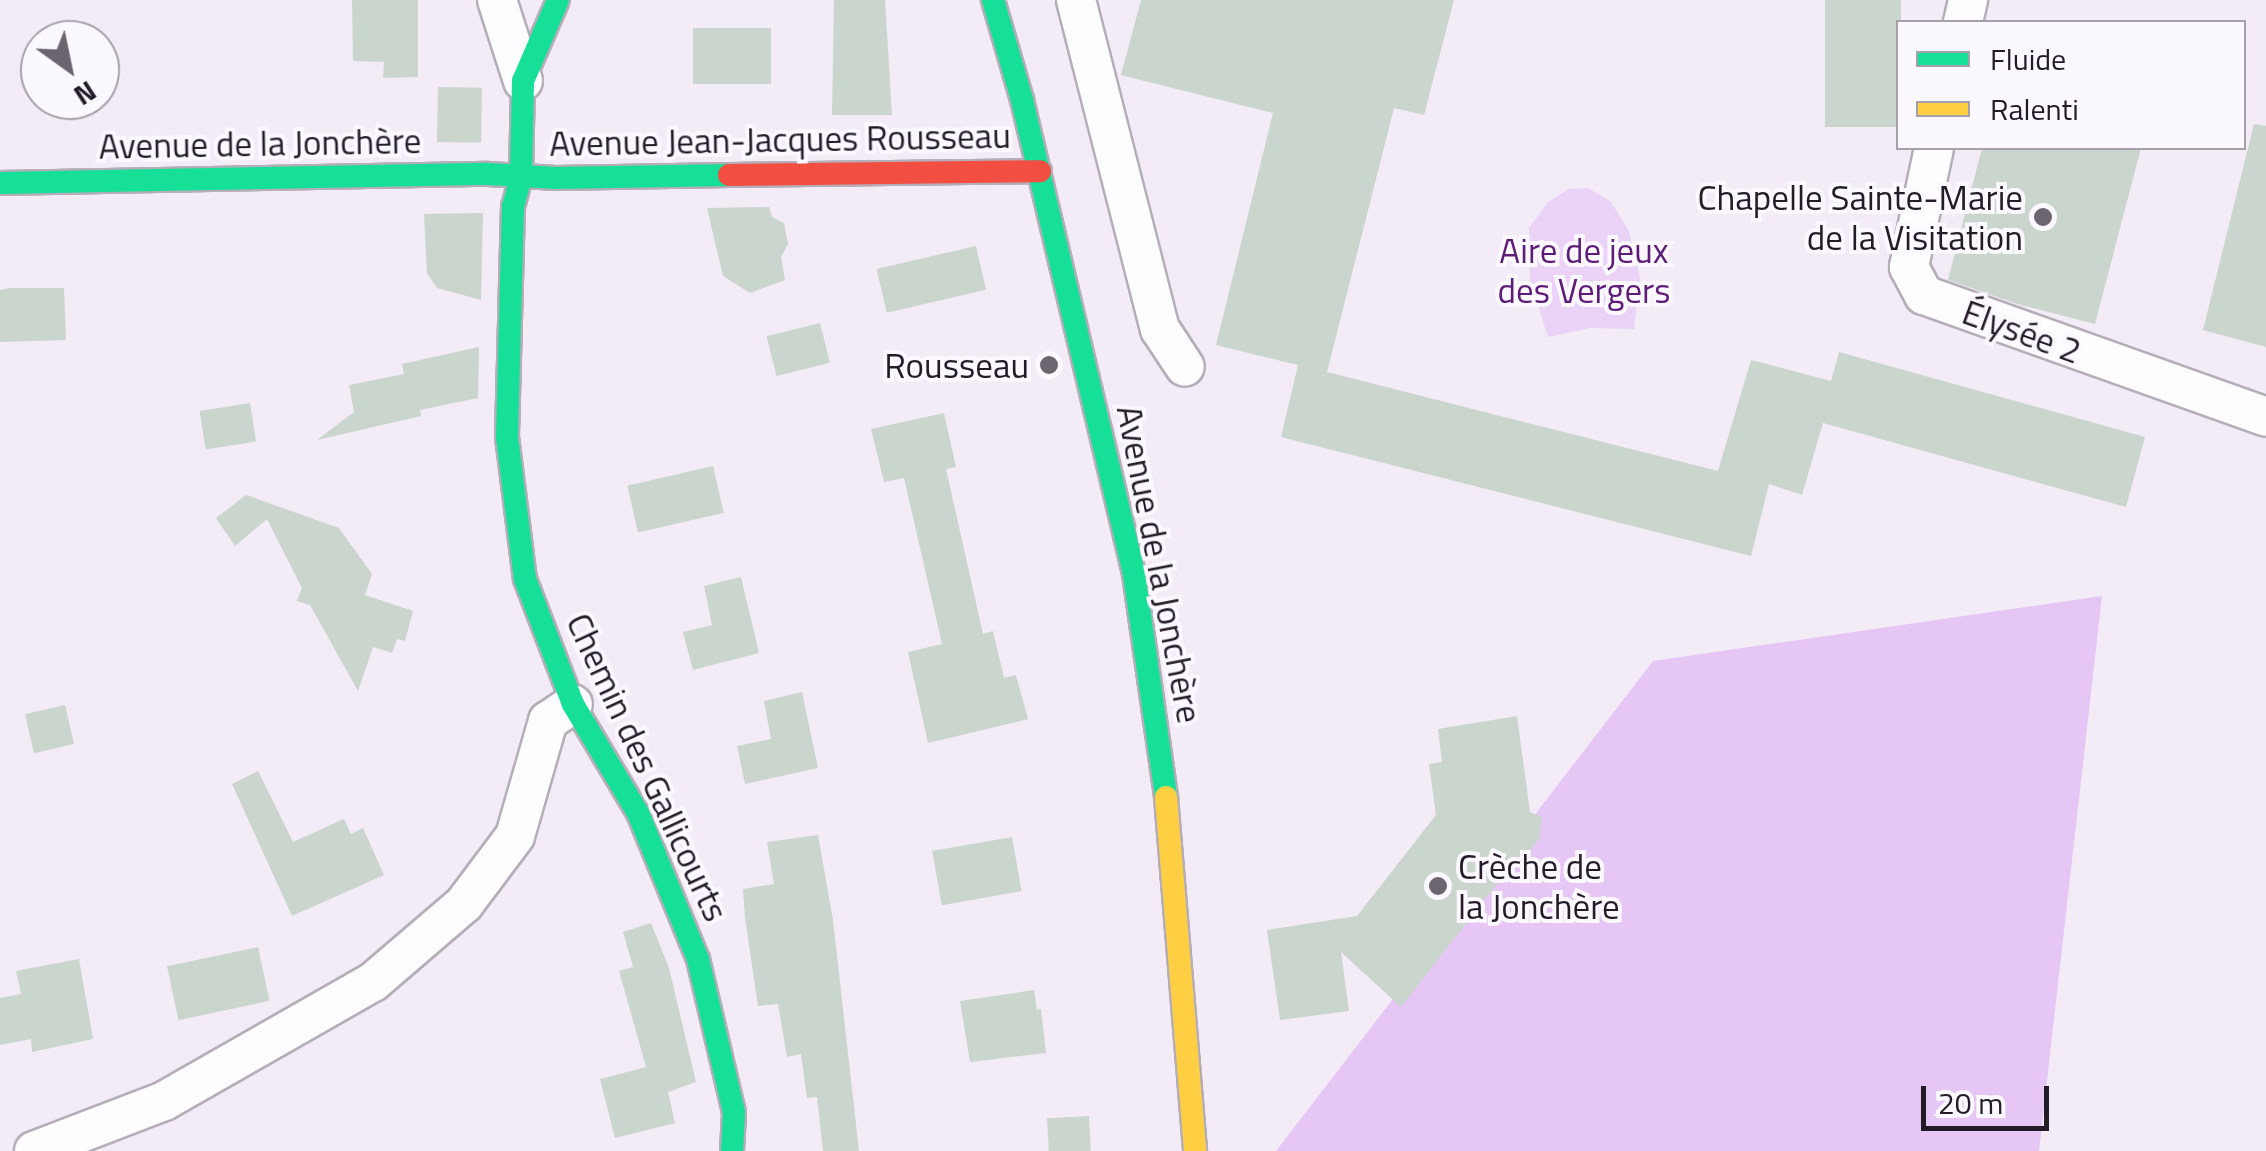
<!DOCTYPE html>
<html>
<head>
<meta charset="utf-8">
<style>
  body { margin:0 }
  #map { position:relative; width:2266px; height:1151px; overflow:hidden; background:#f3ebf6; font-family:"Titillium Web",sans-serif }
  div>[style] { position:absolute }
  .green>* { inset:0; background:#ebd3f7 }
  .forest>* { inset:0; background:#e5c6f5 }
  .building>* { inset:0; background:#c9d5cd; transform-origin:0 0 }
  .roads { filter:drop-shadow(2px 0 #b5adb8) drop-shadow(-2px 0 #b5adb8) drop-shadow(0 2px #b5adb8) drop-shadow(0 -2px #b5adb8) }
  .street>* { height:38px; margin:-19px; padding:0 19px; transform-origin:19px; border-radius:19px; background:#fdfcfe }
  .fast>* { height:22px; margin:-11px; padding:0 11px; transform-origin:11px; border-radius:11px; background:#16e098 }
  .slow>* { height:22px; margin:-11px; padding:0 11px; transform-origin:11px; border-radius:11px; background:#ffcf43 }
  .jam>* { height:22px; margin:-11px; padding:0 11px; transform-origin:11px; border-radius:11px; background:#f24e42 }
  .dots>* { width:28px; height:28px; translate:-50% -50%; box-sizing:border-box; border:5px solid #fcf8ff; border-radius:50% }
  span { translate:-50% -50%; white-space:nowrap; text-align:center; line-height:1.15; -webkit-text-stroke:8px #fcf8ff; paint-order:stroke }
  .street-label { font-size:35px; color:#231b27 }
  .poi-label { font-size:35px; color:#231b27 }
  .right { translate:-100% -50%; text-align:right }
  .left { translate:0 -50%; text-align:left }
  .park-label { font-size:35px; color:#5c1c77 }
  .legend { position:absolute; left:1896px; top:20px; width:350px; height:130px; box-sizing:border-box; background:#fcf8ff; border:2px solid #a5a0a9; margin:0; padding:12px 18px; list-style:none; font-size:30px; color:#231b27 }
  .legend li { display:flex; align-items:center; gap:20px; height:50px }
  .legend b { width:50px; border:2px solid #a5a0a9 }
  .north { position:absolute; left:20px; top:20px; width:100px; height:100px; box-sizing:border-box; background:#fcf8ff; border:2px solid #a5a0a9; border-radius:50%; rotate:147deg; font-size:28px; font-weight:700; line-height:40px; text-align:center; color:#231b27 }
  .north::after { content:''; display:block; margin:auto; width:35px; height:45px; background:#6c646f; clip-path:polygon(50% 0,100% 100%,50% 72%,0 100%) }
  .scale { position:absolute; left:1921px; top:1086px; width:128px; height:45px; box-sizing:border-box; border:5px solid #231b27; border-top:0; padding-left:12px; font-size:30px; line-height:35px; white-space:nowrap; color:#231b27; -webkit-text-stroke:8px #fcf8ff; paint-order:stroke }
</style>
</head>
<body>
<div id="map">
  <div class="green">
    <div style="clip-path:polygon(1588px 188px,1611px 202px,1629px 231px,1640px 278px,1634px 329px,1590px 328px,1548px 337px,1530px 280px,1529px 228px,1548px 202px,1568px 189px)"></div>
  </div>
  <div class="forest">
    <div style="clip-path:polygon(2102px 596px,2039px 1151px,1276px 1151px,1653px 661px)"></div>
  </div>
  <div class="building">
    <div style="clip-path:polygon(352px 0,418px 0,418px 77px,383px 78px,384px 62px,353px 61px)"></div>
    <div style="clip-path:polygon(834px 0,885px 0,892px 115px,832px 115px)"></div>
    <div style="clip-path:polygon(1141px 0,1454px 0,1424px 115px,1394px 108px,1327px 372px,1718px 471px,1751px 360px,1831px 381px,1839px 352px,2145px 437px,2126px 507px,1823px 423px,1802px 495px,1769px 484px,1751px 556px,1281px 437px,1298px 365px,1216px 345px,1273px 113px,1121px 75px)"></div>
    <div style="left:1825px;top:0;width:76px;height:127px"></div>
    <div style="left:693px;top:28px;width:78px;height:56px"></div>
    <div style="left:438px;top:87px;width:44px;height:55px;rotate:1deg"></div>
    <div style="clip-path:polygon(2254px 124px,2266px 126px,2266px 347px,2203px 330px)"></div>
    <div style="clip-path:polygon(1982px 148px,2141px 148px,2095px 324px,2017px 304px,1948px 280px)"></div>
    <div style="clip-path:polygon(769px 207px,772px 217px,784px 223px,788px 244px,781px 257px,785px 280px,750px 293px,723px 276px,707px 208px)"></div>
    <div style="clip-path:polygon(483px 213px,481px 300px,437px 288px,427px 273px,424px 214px)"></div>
    <div style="left:976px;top:246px;width:45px;height:102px;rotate:77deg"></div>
    <div style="clip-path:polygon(10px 288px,64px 288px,66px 340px,0 342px,0 290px)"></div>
    <div style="left:820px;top:323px;width:41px;height:55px;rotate:76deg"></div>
    <div style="clip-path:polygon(479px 347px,478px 398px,420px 410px,421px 416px,317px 440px,354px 412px,349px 385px,404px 374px,402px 364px)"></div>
    <div style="left:250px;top:403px;width:39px;height:51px;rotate:81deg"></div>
    <div style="clip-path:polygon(944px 413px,956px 467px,946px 469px,983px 634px,993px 631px,1004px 678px,1016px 675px,1028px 719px,928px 743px,908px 652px,942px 644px,904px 478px,884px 482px,871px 429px)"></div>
    <div style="left:713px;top:466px;width:48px;height:88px;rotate:77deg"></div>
    <div style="clip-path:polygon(246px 495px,339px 528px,372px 574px,365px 595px,413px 611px,405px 641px,397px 639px,392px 653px,373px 647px,358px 691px,310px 605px,297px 601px,302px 588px,267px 519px,235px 546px,216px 518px)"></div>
    <div style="clip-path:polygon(741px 577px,759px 653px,693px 670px,683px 632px,712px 625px,704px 586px)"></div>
    <div style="clip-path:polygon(802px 692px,818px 768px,745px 784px,737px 746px,771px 739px,764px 701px)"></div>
    <div style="left:65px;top:705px;width:40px;height:41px;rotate:77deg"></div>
    <div style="clip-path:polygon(1517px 716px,1530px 812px,1542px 817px,1539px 839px,1526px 856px,1521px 853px,1401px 1007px,1341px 952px,1349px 1011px,1280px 1020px,1267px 930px,1357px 916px,1436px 815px,1429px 764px,1442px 762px,1438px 729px)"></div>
    <div style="clip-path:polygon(258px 771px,293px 842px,344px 819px,351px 834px,363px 828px,384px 875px,292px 916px,232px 784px)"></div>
    <div style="clip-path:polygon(818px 835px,833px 920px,859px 1151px,823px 1151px,817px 1097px,807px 1098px,801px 1054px,787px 1057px,778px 1004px,758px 1006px,745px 918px,743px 889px,774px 884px,767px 842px)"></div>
    <div style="left:1012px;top:837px;width:55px;height:81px;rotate:80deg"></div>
    <div style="clip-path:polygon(651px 923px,669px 968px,696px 1082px,668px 1092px,675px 1123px,615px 1138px,600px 1079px,646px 1067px,619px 971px,633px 967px,623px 932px)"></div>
    <div style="left:258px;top:947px;width:55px;height:93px;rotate:78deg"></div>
    <div style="clip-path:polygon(79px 959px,93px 1039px,32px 1052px,31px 1039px,0 1045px,0 998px,21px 994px,16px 971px)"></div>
    <div style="clip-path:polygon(1034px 990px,1037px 1010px,1041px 1009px,1046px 1053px,970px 1062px,960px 1001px)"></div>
    <div style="left:1089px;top:1116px;width:35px;height:42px;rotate:87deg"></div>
  </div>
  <div class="roads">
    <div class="street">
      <div style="left:497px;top:0;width:85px;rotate:72.2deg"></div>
      <div style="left:1076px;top:0;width:340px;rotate:75.7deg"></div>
      <div style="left:1160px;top:329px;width:45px;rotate:56.7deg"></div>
      <div style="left:1963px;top:22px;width:23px;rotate:-77deg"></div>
      <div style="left:1934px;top:148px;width:122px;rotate:101.9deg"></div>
      <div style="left:1909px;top:267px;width:32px;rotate:62deg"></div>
      <div style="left:1924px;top:295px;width:363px;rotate:19.6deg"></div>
      <div style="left:34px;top:1151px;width:139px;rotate:-21deg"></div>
      <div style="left:164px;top:1101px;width:241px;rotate:-29.7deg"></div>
      <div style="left:373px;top:982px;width:120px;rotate:-40.6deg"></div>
      <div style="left:464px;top:904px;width:85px;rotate:-53.1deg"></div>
      <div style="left:515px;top:836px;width:120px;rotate:-74deg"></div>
      <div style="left:548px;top:721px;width:30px;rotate:-34deg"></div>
    </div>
    <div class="fast">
      <div style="left:558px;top:0;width:88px;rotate:113.4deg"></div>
      <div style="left:523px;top:81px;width:96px;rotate:91.2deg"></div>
      <div style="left:521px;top:177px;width:30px;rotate:105deg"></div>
      <div style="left:513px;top:206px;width:231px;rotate:91.5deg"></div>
      <div style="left:507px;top:437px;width:143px;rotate:82.8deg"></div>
      <div style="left:525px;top:579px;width:134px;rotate:69deg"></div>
      <div style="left:573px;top:704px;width:127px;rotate:59.2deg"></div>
      <div style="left:638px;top:813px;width:158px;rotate:67.7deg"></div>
      <div style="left:698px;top:959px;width:158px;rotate:76.8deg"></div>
      <div style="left:734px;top:1113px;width:38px;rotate:93deg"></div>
      <div style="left:993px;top:0;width:104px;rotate:73.8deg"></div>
      <div style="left:1022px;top:100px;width:487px;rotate:76.7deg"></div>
      <div style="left:1134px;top:574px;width:225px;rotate:81.8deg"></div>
      <div style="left:0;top:183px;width:488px;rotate:-1.1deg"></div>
      <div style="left:488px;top:174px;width:68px;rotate:3.4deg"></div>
      <div style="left:556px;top:178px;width:173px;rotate:-1deg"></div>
    </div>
    <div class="slow">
      <div style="left:1166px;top:797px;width:355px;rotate:85.3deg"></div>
    </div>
    <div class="jam">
      <div style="left:729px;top:175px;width:311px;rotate:-0.7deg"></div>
    </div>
  </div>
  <div class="dots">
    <div style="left:2043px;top:217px;background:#6c646f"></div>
    <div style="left:1049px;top:365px;background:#6c646f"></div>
    <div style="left:1438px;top:886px;background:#6c646f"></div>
  </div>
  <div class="street-label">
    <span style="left:780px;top:139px;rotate:-1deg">Avenue Jean-Jacques Rousseau</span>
    <span style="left:260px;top:143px;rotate:-1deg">Avenue de la Jonchère</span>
    <span style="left:2022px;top:331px;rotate:20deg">Élysée 2</span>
    <span style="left:1160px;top:564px;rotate:79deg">Avenue de la Jonchère</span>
    <span style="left:648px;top:767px;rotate:65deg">Chemin des Gallicourts</span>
  </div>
  <div class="poi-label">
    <span class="right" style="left:2023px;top:217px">Chapelle Sainte-Marie<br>de la Visitation</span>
    <span class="right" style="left:1029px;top:365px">Rousseau</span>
    <span class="left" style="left:1458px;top:886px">Crèche de<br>la Jonchère</span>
  </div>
  <div class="park-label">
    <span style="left:1584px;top:270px">Aire de jeux<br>des Vergers</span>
  </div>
  <ul class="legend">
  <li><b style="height:12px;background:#16e098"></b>Fluide</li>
  <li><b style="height:12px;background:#ffcf43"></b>Ralenti</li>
  </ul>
  <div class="north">N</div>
  <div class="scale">20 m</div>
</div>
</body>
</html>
